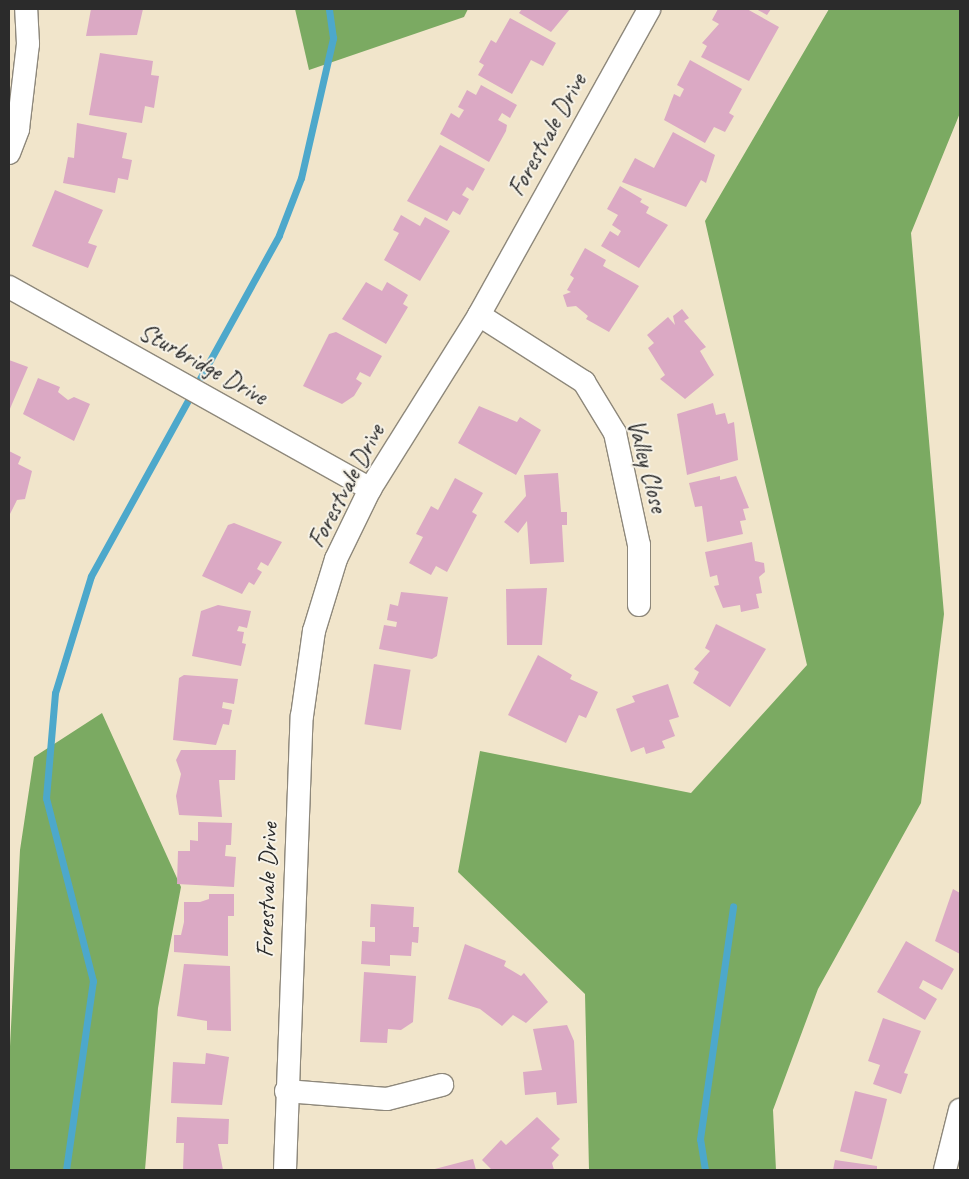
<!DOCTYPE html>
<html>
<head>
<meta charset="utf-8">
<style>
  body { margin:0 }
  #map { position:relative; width:969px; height:1179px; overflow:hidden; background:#f1e5cb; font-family:Caveat,sans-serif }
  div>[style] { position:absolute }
  .forest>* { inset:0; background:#7baa62 }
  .stream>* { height:7px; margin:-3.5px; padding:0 3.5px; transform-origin:3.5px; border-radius:3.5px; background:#4da8cb }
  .building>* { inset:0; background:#dba9c4; transform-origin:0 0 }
  .roads { filter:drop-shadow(1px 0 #8e887b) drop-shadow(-1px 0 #8e887b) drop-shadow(0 1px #8e887b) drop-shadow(0 -1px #8e887b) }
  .minor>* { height:22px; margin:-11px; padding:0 11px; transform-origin:11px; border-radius:11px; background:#fff }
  span { translate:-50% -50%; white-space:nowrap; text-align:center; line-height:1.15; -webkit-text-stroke:4px #f7f3e8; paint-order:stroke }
  .street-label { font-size:25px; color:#2b2b2b }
  .frame { position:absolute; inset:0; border:10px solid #2b2b2b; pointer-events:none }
</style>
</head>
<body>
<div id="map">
  <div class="forest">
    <div style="clip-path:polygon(295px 9px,468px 9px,464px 17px,309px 70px)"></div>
    <div style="clip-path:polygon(829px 9px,960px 9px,960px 113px,911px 233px,944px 614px,921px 803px,818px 989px,773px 1110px,776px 1170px,589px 1170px,585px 994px,458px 872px,480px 751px,691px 793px,807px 665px,705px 221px)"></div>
    <div style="clip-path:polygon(102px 713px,181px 887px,158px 1008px,145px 1170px,9px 1170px,9px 1066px,20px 850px,34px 757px)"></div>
  </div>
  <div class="stream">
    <div style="left:66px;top:1170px;width:191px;rotate:-81.9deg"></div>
    <div style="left:93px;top:981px;width:189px;rotate:-104.4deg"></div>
    <div style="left:46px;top:798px;width:105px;rotate:-85.1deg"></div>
    <div style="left:55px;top:693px;width:122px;rotate:-72.9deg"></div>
    <div style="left:91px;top:576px;width:389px;rotate:-61.1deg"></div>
    <div style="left:279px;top:235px;width:61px;rotate:-68.9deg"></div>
    <div style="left:301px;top:178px;width:144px;rotate:-77.1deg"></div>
    <div style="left:333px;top:38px;width:29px;rotate:-98deg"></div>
    <div style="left:705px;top:1170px;width:31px;rotate:-99deg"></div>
    <div style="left:700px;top:1139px;width:235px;rotate:-81.9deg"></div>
  </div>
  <div class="building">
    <div style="clip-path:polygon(91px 9px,143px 9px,137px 35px,86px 36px)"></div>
    <div style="clip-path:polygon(522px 9px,570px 9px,551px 32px,519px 13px)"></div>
    <div style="clip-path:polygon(718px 9px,747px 9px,779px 27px,749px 81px,701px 57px,707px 46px,702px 43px,719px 24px,712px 20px)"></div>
    <div style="clip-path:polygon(756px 9px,771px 9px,767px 15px)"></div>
    <div style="clip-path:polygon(510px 18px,556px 43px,543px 66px,531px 60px,512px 94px,478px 75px,484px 65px,479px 62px,491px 40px,496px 43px)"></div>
    <div style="clip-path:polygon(100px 53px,153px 61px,151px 75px,159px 76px,154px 108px,145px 106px,142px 123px,89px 115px)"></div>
    <div style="clip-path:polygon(690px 60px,742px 89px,729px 113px,734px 116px,725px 132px,714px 127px,705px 143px,664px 120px,674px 94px,680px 97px,684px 89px,677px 85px)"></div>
    <div style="clip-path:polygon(481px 85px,517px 105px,510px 118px,502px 113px,498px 120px,507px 125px,506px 131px,489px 162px,440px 134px,451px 113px,459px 118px,464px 110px,458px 107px,467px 90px,476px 95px)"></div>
    <div style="clip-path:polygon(77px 123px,127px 133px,122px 158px,132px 160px,128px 180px,118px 178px,115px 193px,63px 183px,68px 157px,74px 158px)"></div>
    <div style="clip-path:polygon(673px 132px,715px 155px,706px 183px,701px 180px,686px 207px,622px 182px,635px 158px,654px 168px)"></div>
    <div style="clip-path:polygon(440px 145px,485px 169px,473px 191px,467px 187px,462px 195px,469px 199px,460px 215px,453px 211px,447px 221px,407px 201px)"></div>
    <div style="clip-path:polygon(620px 186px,642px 199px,640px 202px,649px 207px,646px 213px,668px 225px,639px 268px,601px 246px,610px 231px,618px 236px,621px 231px,612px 225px,618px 215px,607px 209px)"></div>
    <div style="clip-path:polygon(55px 190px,103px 210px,88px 243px,97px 246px,88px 268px,32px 246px)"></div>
    <div style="clip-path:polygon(401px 215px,420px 226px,425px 217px,450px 231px,420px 281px,384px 260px,399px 233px,393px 230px)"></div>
    <div style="clip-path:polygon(585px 248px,606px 260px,603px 266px,639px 286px,609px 332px,586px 319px,588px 316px,576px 306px,567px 307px,563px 295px,571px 292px,567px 290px,574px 278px,570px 275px)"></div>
    <div style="clip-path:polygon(366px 282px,382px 291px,387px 282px,408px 295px,403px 304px,408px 307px,386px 344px,342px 319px)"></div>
    <div style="clip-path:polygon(682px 309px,689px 318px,684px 321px,706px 347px,700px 351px,714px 375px,685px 399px,660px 379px,665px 375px,648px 348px,654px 343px,647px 335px,668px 317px,675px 325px,673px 316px)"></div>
    <div style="clip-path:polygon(336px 332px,382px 356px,370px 377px,360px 372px,356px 379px,362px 383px,354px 396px,342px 404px,303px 386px,329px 334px)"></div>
    <div style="clip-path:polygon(9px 360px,28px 367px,9px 411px)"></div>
    <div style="clip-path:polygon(38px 378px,60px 387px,58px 392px,68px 400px,74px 397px,90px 404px,74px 441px,23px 414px)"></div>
    <div style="clip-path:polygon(713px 403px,716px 415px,725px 413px,728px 424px,734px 422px,738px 460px,687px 475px,677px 414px)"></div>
    <div style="clip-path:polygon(479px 406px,517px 422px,520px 417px,541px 430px,516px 475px,458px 443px)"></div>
    <div style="clip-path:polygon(9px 451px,21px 457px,18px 464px,32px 471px,25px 499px,17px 500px,9px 516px)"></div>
    <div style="clip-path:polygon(558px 473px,561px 512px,567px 512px,567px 525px,562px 525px,564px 562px,530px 564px,527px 521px,518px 533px,504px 522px,526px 496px,524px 475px)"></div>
    <div style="clip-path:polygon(720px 476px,720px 480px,736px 476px,749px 508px,743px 509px,746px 520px,740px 521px,743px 534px,707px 542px,702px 506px,695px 507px,689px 483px)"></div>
    <div style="clip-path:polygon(455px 478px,483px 493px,472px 512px,477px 515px,447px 572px,436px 566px,431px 575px,409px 563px,423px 537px,416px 534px,431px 506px,438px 510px)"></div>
    <div style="clip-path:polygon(234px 523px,282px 542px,268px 566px,261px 562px,257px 569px,262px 572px,254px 585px,249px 582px,242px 594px,202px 576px,228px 525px)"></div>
    <div style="clip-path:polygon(752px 542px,755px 561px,764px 563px,765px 572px,759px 577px,762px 593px,756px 594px,759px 608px,741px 612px,740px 605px,723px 608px,714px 586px,719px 585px,717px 575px,710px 577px,705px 552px)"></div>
    <div style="clip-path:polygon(547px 588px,542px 645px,507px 645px,506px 589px)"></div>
    <div style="clip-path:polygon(401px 592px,448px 597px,437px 656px,432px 659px,379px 649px,384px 625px,396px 627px,397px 622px,387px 620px,390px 604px,398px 606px)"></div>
    <div style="clip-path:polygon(218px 605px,251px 611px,247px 628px,239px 626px,237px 631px,244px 632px,242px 643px,246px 644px,241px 666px,192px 656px,201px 611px)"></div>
    <div style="clip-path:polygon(716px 624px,766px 649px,730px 707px,693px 683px,699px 672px,694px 669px,710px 651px,705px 648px)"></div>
    <div style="clip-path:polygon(538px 655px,572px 675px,570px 679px,598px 692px,586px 718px,579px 715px,566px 743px,508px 715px)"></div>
    <div style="left:374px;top:664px;width:37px;height:61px;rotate:9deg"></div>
    <div style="clip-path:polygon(184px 675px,238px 679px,234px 704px,223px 702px,222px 708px,232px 710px,229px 725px,223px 724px,216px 745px,173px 740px,179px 678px)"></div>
    <div style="clip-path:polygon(668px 684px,679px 717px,669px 720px,675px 736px,662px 741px,665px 748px,646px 754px,644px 747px,631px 752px,616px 709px,635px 702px,632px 696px)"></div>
    <div style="clip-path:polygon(181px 750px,236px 750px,235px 780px,219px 780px,222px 817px,179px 815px,176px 796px,181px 774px,176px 760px)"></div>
    <div style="clip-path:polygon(198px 822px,232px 823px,231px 845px,226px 845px,225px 856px,236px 857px,234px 887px,177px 884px,178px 851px,190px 851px,190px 840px,198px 841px)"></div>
    <div style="clip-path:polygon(953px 889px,960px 893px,960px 954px,935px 941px)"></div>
    <div style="clip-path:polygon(209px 894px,234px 894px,234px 916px,228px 916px,228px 956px,174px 952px,174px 935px,181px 935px,184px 922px,184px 902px,200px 902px,209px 899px)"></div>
    <div style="clip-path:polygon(371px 904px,414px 907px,413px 927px,419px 927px,418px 943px,412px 942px,411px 956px,390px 955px,390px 966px,361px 964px,362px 941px,375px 942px,375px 927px,370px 927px)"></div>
    <div style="clip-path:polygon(906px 941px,954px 969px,942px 990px,923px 980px,919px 988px,937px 999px,925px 1020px,877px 992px)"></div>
    <div style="clip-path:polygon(465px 944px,506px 961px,504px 966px,521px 976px,524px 973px,548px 1002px,526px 1023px,513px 1015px,502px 1026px,480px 1009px,448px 999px)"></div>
    <div style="clip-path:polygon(184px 964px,230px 966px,231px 1031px,207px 1030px,207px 1021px,177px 1016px)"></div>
    <div style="clip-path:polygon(364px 972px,416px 976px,413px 1022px,401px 1030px,388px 1029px,387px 1043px,360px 1042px)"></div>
    <div style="clip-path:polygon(883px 1018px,921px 1031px,904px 1073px,908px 1074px,901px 1094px,873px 1084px,880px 1065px,868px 1061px)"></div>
    <div style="clip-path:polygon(567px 1025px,574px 1041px,577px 1103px,557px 1105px,556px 1092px,525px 1095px,523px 1072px,542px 1070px,533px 1029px)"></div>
    <div style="clip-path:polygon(206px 1053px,229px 1057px,222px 1105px,171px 1103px,173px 1062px,205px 1064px)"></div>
    <div style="left:855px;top:1091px;width:33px;height:62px;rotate:14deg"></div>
    <div style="clip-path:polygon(177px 1117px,229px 1119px,228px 1144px,218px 1144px,223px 1170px,183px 1170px,184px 1143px,176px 1143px)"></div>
    <div style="clip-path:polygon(537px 1117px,560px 1139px,551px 1148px,559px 1155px,552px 1163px,554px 1170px,492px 1170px,482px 1160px,501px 1140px,506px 1145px)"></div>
    <div style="clip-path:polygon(473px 1159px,476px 1170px,431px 1170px)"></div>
    <div style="clip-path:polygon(835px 1160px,877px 1166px,877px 1170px,833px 1170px)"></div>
  </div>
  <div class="roads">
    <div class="minor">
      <div style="left:9px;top:153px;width:26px;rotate:-69deg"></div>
      <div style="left:18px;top:129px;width:86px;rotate:-83.3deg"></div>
      <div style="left:28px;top:44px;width:35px;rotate:-93deg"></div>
      <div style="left:9px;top:287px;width:414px;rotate:29.2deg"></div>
      <div style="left:479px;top:315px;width:125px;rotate:32.5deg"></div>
      <div style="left:584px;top:382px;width:60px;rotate:58.7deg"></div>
      <div style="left:615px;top:433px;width:115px;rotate:77.9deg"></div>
      <div style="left:639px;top:545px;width:60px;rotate:90deg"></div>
      <div style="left:286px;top:1091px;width:101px;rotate:4.5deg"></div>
      <div style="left:387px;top:1099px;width:57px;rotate:-14.3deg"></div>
      <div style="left:285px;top:1170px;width:454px;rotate:-87.9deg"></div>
      <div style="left:302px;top:716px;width:86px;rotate:-82deg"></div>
      <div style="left:314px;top:631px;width:75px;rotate:-73deg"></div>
      <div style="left:336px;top:559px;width:78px;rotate:-64.1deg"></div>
      <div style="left:370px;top:489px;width:205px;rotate:-57.9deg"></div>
      <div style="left:479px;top:315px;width:350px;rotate:-60.9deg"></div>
      <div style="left:945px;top:1170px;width:62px;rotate:-76deg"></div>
    </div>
  </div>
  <div class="street-label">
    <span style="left:547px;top:135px;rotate:-61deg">Forestvale Drive</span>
    <span style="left:203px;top:364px;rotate:29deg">Sturbridge Drive</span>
    <span style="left:647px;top:466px;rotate:75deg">Valley Close</span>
    <span style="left:346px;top:486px;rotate:-62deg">Forestvale Drive</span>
    <span style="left:267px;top:890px;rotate:-88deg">Forestvale Drive</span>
  </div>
  <div class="frame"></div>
</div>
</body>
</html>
